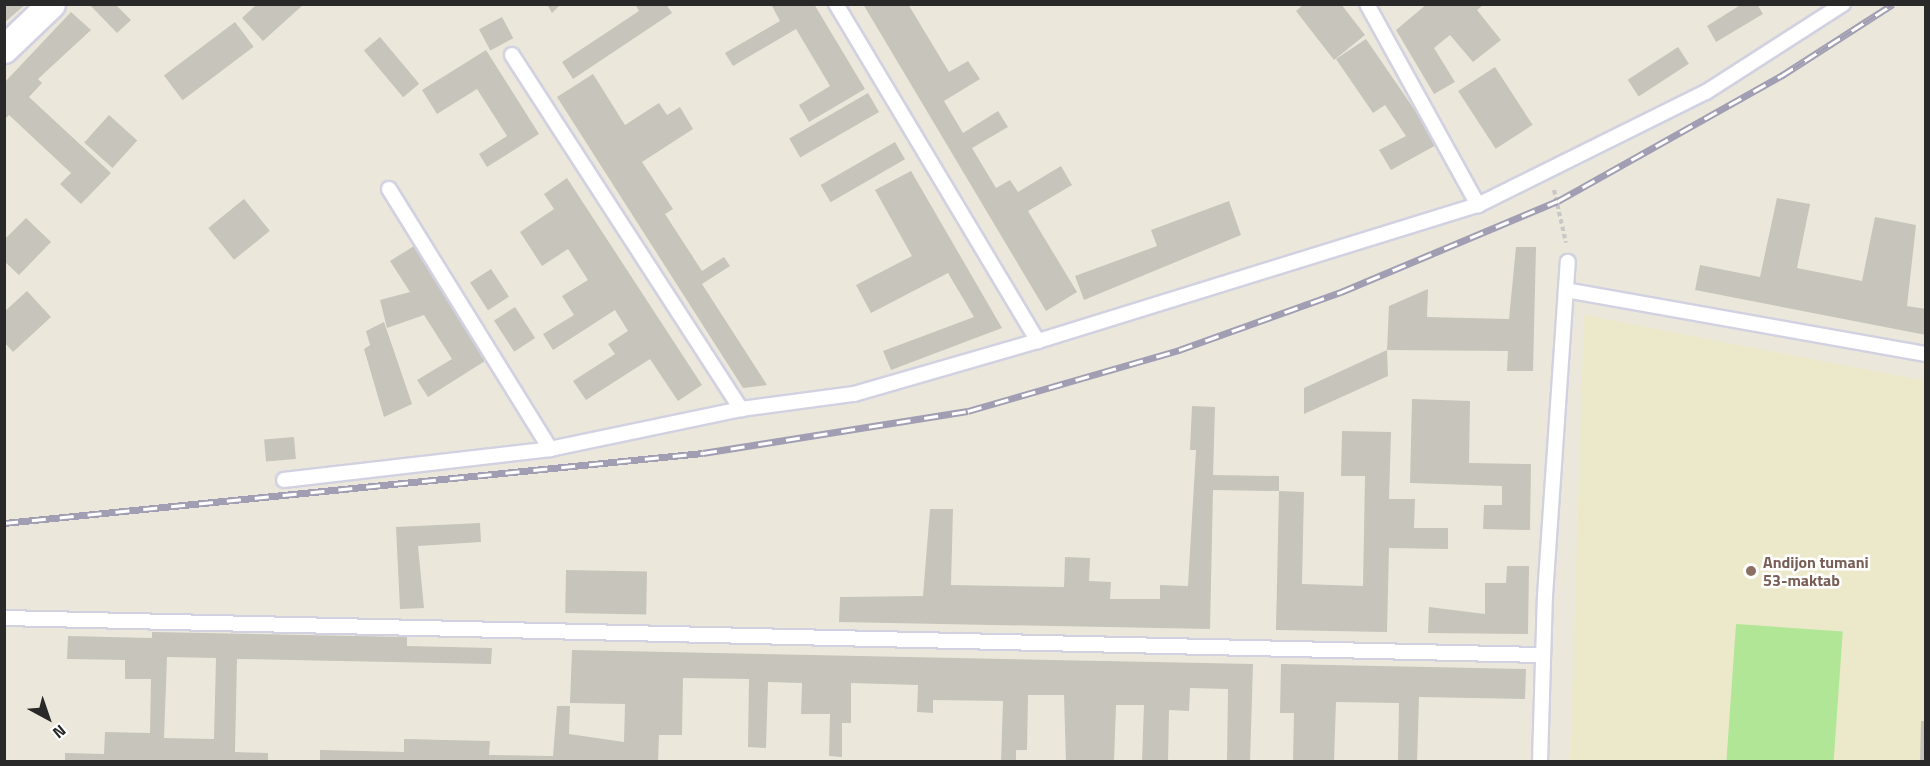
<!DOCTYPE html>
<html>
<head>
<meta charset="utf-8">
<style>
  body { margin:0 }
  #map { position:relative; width:1930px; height:766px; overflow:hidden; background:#ebe8db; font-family:"Titillium Web",sans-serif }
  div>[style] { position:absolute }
  .education>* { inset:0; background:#ece9cb }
  .pitch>* { inset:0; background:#b0e696; transform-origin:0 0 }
  .building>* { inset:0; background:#c6c4bb; transform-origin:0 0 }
  .path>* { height:4px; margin-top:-2px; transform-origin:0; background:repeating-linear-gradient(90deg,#c7c7c7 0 4.5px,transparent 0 7.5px) }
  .roads { filter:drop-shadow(2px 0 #d2d1e1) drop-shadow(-2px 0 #d2d1e1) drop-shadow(0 2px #d2d1e1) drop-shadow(0 -2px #d2d1e1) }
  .lane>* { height:14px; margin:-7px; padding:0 7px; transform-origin:7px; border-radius:7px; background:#fff }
  .street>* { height:27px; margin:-13.5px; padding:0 13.5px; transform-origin:13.5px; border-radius:13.5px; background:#fff }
  .rail>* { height:7px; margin-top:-3.5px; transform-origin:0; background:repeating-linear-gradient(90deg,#fff 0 14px,#a19eb3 0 28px); box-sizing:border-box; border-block:2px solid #a19eb3 }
  .dots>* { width:16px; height:16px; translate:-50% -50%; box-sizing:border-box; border:3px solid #fff; border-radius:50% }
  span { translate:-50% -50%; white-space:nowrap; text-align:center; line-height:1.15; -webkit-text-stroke:5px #fff; paint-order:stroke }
  .education-label { font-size:16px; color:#785e54; font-weight:700 }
  .left { translate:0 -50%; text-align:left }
  .frame { position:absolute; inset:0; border:6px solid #292929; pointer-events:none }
  .north { position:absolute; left:18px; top:688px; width:60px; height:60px; -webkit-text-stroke:4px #fff; paint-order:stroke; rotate:140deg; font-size:16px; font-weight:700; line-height:24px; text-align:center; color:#292929 }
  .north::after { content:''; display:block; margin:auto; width:21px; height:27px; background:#292929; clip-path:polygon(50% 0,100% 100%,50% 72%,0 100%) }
</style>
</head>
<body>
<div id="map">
  <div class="education">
    <div style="clip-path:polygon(1584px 315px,1925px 381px,1925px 761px,1570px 762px)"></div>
  </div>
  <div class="pitch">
    <div style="left:1736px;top:624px;width:107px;height:137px;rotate:4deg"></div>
  </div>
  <div class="building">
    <div style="clip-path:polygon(4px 4px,26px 4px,4px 23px)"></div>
    <div style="clip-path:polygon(89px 4px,115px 4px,131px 20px,117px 33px)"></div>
    <div style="clip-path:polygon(257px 4px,304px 4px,263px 41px,242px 18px)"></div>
    <div style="clip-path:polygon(547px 4px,561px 4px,552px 13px)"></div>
    <div style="clip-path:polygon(635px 4px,666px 4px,672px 13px,573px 79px,562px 62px,639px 11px)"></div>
    <div style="clip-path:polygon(771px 4px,814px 4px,865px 89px,809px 122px,799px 105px,830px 86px,796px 29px,733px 66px,725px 53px,780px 21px)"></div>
    <div style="clip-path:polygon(863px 4px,908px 4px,949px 72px,968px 61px,980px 79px,944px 101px,963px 133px,998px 111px,1008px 127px,972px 148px,996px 188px,1010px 180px,1018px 192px,1061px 166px,1072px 185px,1028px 211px,1077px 292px,1046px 311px)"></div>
    <div style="clip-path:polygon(1304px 4px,1341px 4px,1365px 35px,1334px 60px,1296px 11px)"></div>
    <div style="clip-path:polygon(1427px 4px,1484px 4px,1477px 10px,1501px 40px,1473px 62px,1450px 35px,1434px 48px,1455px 82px,1434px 94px,1396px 30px)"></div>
    <div style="clip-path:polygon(1742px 4px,1757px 4px,1763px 14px,1716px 42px,1707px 26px)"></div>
    <div style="clip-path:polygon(71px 12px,91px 30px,38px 79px,42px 83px,29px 97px,111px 173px,81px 204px,60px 184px,71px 173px,9px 115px,4px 120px,4px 83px)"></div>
    <div style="left:502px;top:17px;width:24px;height:26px;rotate:62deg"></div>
    <div style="left:235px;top:22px;width:31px;height:89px;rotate:53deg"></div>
    <div style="left:380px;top:37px;width:61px;height:21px;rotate:50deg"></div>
    <div style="clip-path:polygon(1366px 39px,1438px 144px,1391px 170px,1379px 150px,1406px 136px,1385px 105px,1373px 113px,1336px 59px)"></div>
    <div style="left:1678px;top:47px;width:20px;height:60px;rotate:57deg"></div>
    <div style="clip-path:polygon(486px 50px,539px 134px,487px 167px,479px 154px,507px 136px,477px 89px,437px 114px,422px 90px)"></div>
    <div style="left:1495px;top:67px;width:69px;height:44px;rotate:57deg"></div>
    <div style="clip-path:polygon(593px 74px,625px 125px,659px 103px,667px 115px,680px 107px,693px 129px,642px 162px,673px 209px,665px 214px,702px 271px,724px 257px,730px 266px,702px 284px,767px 385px,743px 388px,557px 97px)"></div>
    <div style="left:868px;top:93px;width:22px;height:91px;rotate:60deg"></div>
    <div style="left:109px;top:115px;width:38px;height:37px;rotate:42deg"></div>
    <div style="left:895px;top:142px;width:20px;height:86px;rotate:60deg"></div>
    <div style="clip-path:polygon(911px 171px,1002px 328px,891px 370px,883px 351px,974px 317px,948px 273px,871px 313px,856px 285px,912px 256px,875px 190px)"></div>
    <div style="clip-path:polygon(567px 178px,702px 385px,678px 401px,650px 359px,586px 400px,573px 381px,615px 354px,608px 344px,628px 331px,615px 310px,553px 350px,543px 334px,574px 315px,562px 296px,588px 280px,568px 249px,542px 266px,520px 232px,554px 209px,544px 194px)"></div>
    <div style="clip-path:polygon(1777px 198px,1810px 204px,1797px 268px,1862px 281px,1875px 217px,1916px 225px,1907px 306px,1926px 309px,1926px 335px,1695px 290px,1700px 265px,1760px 277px)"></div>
    <div style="left:244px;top:199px;width:41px;height:46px;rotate:51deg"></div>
    <div style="clip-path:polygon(1229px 201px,1241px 235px,1084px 300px,1075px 276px,1157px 246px,1151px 230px)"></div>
    <div style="clip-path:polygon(26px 218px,51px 242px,19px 275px,4px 261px,4px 240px)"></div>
    <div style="clip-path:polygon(414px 246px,485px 361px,428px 397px,417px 380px,452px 359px,424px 315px,387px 328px,380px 300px,410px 292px,390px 261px)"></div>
    <div style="clip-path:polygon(1516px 247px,1536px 247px,1533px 371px,1507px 371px,1508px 351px,1387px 350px,1389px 306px,1428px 289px,1427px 317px,1509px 319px)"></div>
    <div style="left:491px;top:269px;width:33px;height:25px;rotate:57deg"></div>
    <div style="clip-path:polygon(27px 291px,51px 317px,13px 352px,4px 342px,4px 312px)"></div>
    <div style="left:515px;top:307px;width:37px;height:25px;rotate:57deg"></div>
    <div style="clip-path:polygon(384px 322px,412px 404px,384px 417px,364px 349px,370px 345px,366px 331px)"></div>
    <div style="clip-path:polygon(1387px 350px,1388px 376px,1304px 414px,1304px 388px)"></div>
    <div style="clip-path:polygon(1412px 399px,1470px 401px,1469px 463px,1531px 464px,1530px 530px,1483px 529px,1484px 505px,1502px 505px,1502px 486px,1410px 483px)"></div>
    <div style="clip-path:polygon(1192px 406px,1215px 407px,1213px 475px,1279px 476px,1279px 491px,1213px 490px,1210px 629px,839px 622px,840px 597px,923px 596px,930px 509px,953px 509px,951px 585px,1064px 587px,1065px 557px,1090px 558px,1089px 581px,1111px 582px,1110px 599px,1160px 599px,1160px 585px,1188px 586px,1196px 450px,1190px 450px)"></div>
    <div style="clip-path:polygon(1342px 431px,1391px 432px,1389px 499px,1415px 499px,1414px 528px,1448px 528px,1448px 549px,1389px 548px,1387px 632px,1276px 630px,1279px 491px,1304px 492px,1302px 584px,1363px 586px,1365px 476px,1341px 476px)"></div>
    <div style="left:294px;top:437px;width:22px;height:30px;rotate:85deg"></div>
    <div style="clip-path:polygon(480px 523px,481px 542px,418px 546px,424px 608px,400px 609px,396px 527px)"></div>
    <div style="clip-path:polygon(1507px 566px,1529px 566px,1528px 634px,1428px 633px,1429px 607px,1485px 614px,1485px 583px,1506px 583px)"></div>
    <div style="left:566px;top:570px;width:81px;height:43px;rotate:1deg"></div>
    <div style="clip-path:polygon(evenodd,152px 632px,407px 637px,407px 646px,492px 648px,491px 664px,237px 659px,235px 752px,268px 753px,268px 762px,65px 762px,65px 753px,104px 754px,105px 732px,150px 733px,151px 679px,125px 679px,125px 660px,67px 659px,68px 636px,152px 638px,152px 632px,167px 657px,216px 658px,214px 739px,164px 738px,167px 657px)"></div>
    <div style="clip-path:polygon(572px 650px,1253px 664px,1250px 762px,1227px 762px,1228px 689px,1190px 688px,1189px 711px,1169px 710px,1168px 762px,1142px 762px,1144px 705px,1116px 705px,1114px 762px,1066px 762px,1064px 695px,1028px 695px,1027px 750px,1016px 750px,1016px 762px,1001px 762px,1003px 701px,933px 700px,933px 713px,917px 712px,918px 685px,851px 683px,851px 723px,842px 723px,842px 757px,829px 756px,830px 714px,801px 714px,802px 683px,768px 682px,766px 748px,748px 747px,749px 679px,683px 678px,682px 735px,659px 735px,658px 762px,320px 762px,320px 750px,404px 752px,404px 739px,490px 741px,489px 755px,553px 756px,557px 706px,570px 706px,569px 734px,624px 742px,625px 704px,570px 703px)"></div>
    <div style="clip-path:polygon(1281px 664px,1526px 669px,1525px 699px,1419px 697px,1417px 762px,1398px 762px,1399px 703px,1336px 702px,1334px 762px,1293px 762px,1294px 713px,1280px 713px)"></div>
    <div style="clip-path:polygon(1921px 721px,1926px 721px,1926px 762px,1920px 762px)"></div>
  </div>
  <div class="path">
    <div style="left:1554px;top:190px;width:54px;rotate:77.2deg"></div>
  </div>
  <div class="roads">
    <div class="lane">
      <div style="left:836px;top:4px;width:393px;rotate:59.1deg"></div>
      <div style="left:1038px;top:341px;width:461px;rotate:-17.2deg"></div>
      <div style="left:1367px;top:4px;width:230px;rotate:61.1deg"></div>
      <div style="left:1478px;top:205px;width:254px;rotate:-26.4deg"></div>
      <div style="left:1706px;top:92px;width:163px;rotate:-32.7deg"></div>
      <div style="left:512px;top:55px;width:422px;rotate:57.1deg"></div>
      <div style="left:741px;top:409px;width:114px;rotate:-7.6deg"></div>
      <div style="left:854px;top:394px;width:191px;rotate:-16.1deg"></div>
      <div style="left:389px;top:189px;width:306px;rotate:58.2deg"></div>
      <div style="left:1566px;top:290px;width:366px;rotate:10.1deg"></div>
      <div style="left:284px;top:480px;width:268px;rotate:-6.6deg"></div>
      <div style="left:550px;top:449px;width:195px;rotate:-11.8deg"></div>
      <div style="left:4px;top:618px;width:1539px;rotate:1.38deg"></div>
      <div style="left:1540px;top:762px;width:166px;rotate:-88.3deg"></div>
      <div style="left:1545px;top:596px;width:335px;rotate:-86.1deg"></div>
    </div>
    <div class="street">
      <div style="left:4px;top:49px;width:65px;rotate:-43.8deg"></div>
    </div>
  </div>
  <div class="rail">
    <div style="left:4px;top:523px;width:702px;rotate:-5.72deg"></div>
    <div style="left:703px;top:453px;width:268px;rotate:-9deg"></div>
    <div style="left:968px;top:411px;width:220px;rotate:-16.1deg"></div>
    <div style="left:1179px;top:350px;width:172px;rotate:-19.7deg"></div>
    <div style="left:1341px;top:292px;width:235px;rotate:-22.8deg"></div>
    <div style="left:1558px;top:201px;width:256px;rotate:-29.3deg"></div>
    <div style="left:1781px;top:76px;width:133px;rotate:-32.7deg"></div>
  </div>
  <div class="dots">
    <div style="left:1751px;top:571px;background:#8d6e63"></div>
  </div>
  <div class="education-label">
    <span class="left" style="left:1763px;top:571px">Andijon tumani<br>53-maktab</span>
  </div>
  <div class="frame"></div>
  <div class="north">N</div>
</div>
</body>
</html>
